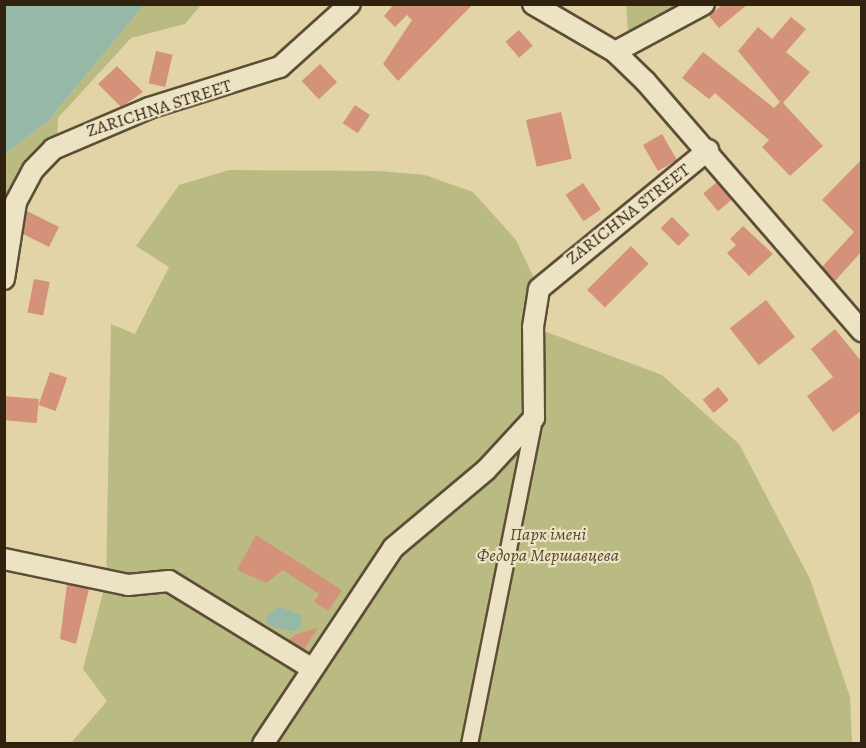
<!DOCTYPE html>
<html>
<head>
<meta charset="utf-8">
<style>
  body { margin:0 }
  #map { position:relative; width:866px; height:748px; overflow:hidden; background:#e2d4a6; font-family:Alegreya,serif }
  div>[style] { position:absolute }
  .green>* { inset:0; background:#babb82 }
  .water>* { inset:0; background:#95b8a7 }
  .building>* { inset:0; background:#d39279; transform-origin:0 0 }
  .roads { filter:drop-shadow(2px 0 #5d4e36) drop-shadow(-2px 0 #5d4e36) drop-shadow(0 2px #5d4e36) drop-shadow(0 -2px #5d4e36) }
  .pedestrian>* { height:15px; margin:-7.5px; padding:0 7.5px; transform-origin:7.5px; border-radius:7.5px; background:#ece3c5 }
  .minor>* { height:20px; margin:-10px; padding:0 10px; transform-origin:10px; border-radius:10px; background:#ece3c5 }
  span { translate:-50% -50%; white-space:nowrap; text-align:center; line-height:1.15; -webkit-text-stroke:4.5px #ece3c5; paint-order:stroke }
  .street-label { font-size:18px; color:#312210 }
  .park-label { font-size:18px; color:#53482c; font-style:italic }
  .frame { position:absolute; inset:0; border:6px solid #312210; pointer-events:none }
</style>
</head>
<body>
<div id="map">
  <div class="green">
    <div style="clip-path:polygon(144px 5px,201px 5px,185px 24px,131px 38px,58px 118px,57px 149px,5px 203px,5px 154px,48px 121px)"></div>
    <div style="clip-path:polygon(626px 5px,704px 5px,629px 45px)"></div>
    <div style="clip-path:polygon(229px 170px,380px 171px,425px 175px,473px 192px,516px 240px,539px 289px,533px 327px,662px 375px,739px 444px,810px 579px,850px 697px,852px 743px,70px 744px,107px 701px,83px 669px,106px 581px,111px 324px,135px 334px,169px 267px,136px 246px,179px 185px)"></div>
  </div>
  <div class="water">
    <div style="clip-path:polygon(5px 4px,144px 5px,48px 121px,5px 154px)"></div>
    <div style="clip-path:polygon(280px 607px,301px 615px,301px 627px,292px 631px,267px 625px,267px 615px)"></div>
  </div>
  <div class="building">
    <div style="clip-path:polygon(394px 4px,473px 4px,398px 81px,383px 64px,412px 20px,407px 15px,395px 27px,384px 16px)"></div>
    <div style="clip-path:polygon(723px 4px,748px 4px,719px 28px,709px 16px)"></div>
    <div style="clip-path:polygon(791px 17px,806px 29px,786px 52px,810px 72px,783px 103px,823px 146px,790px 176px,762px 147px,769px 140px,715px 93px,709px 99px,682px 78px,703px 52px,774px 108px,780px 102px,738px 51px,758px 27px,772px 39px)"></div>
    <div style="left:519px;top:30px;width:21px;height:18px;rotate:49deg"></div>
    <div style="left:156px;top:51px;width:17px;height:33px;rotate:13deg"></div>
    <div style="left:320px;top:64px;width:25px;height:25px;rotate:47deg"></div>
    <div style="clip-path:polygon(117px 66px,143px 92px,121px 107px,98px 84px)"></div>
    <div style="left:355px;top:105px;width:18px;height:22px;rotate:34deg"></div>
    <div style="left:561px;top:112px;width:48px;height:36px;rotate:77deg"></div>
    <div style="left:662px;top:134px;width:30px;height:22px;rotate:60deg"></div>
    <div style="clip-path:polygon(861px 160px,861px 252px,835px 281px,822px 267px,854px 232px,822px 200px)"></div>
    <div style="left:717px;top:182px;width:23px;height:18px;rotate:50deg"></div>
    <div style="left:583px;top:183px;width:32px;height:21px;rotate:56deg"></div>
    <div style="clip-path:polygon(27px 211px,59px 227px,49px 247px,23px 234px)"></div>
    <div style="left:672px;top:217px;width:25px;height:16px;rotate:45deg"></div>
    <div style="clip-path:polygon(743px 226px,773px 254px,749px 276px,727px 253px,736px 245px,730px 239px)"></div>
    <div style="left:631px;top:246px;width:25px;height:62px;rotate:45deg"></div>
    <div style="left:34px;top:279px;width:16px;height:34px;rotate:11deg"></div>
    <div style="left:766px;top:300px;width:47px;height:46px;rotate:52deg"></div>
    <div style="clip-path:polygon(835px 329px,861px 361px,861px 411px,833px 432px,807px 396px,833px 377px,811px 349px)"></div>
    <div style="left:50px;top:372px;width:18px;height:35px;rotate:19deg"></div>
    <div style="left:718px;top:387px;width:17px;height:20px;rotate:50deg"></div>
    <div style="left:4px;top:396px;width:35px;height:24px;rotate:5deg"></div>
    <div style="clip-path:polygon(256px 535px,342px 590px,328px 611px,314px 602px,319px 594px,283px 570px,266px 583px,237px 570px)"></div>
    <div style="clip-path:polygon(67px 584px,89px 589px,76px 644px,60px 639px)"></div>
    <div style="clip-path:polygon(318px 628px,304px 649px,288px 640px,297px 634px)"></div>
  </div>
  <div class="roads">
    <div class="pedestrian">
      <div style="left:469px;top:744px;width:332px;rotate:-78.7deg"></div>
    </div>
    <div class="minor">
      <div style="left:533px;top:4px;width:95px;rotate:30.3deg"></div>
      <div style="left:615px;top:52px;width:43px;rotate:44.1deg"></div>
      <div style="left:646px;top:82px;width:330px;rotate:49.1deg"></div>
      <div style="left:615px;top:52px;width:101px;rotate:-28.3deg"></div>
      <div style="left:4px;top:279px;width:78px;rotate:-81.1deg"></div>
      <div style="left:16px;top:202px;width:36px;rotate:-62deg"></div>
      <div style="left:33px;top:170px;width:29px;rotate:-46deg"></div>
      <div style="left:53px;top:149px;width:104px;rotate:-23.1deg"></div>
      <div style="left:149px;top:108px;width:137px;rotate:-17.4deg"></div>
      <div style="left:280px;top:67px;width:94px;rotate:-42deg"></div>
      <div style="left:4px;top:559px;width:127px;rotate:11.8deg"></div>
      <div style="left:128px;top:585px;width:41px;rotate:-5.6deg"></div>
      <div style="left:169px;top:581px;width:167px;rotate:31.5deg"></div>
      <div style="left:263px;top:744px;width:235px;rotate:-56.4deg"></div>
      <div style="left:393px;top:548px;width:121px;rotate:-40deg"></div>
      <div style="left:486px;top:470px;width:71px;rotate:-47.3deg"></div>
      <div style="left:534px;top:418px;width:91px;rotate:-90.6deg"></div>
      <div style="left:533px;top:327px;width:38px;rotate:-81deg"></div>
      <div style="left:539px;top:289px;width:219px;rotate:-39.4deg"></div>
    </div>
  </div>
  <div class="street-label">
    <span style="left:159px;top:108px;rotate:-18deg">ZARICHNA STREET</span>
    <span style="left:628px;top:214px;rotate:-38deg">ZARICHNA STREET</span>
  </div>
  <div class="park-label">
    <span style="left:548px;top:545px">Парк імені<br>Федора Мершавцева</span>
  </div>
  <div class="frame"></div>
</div>
</body>
</html>
